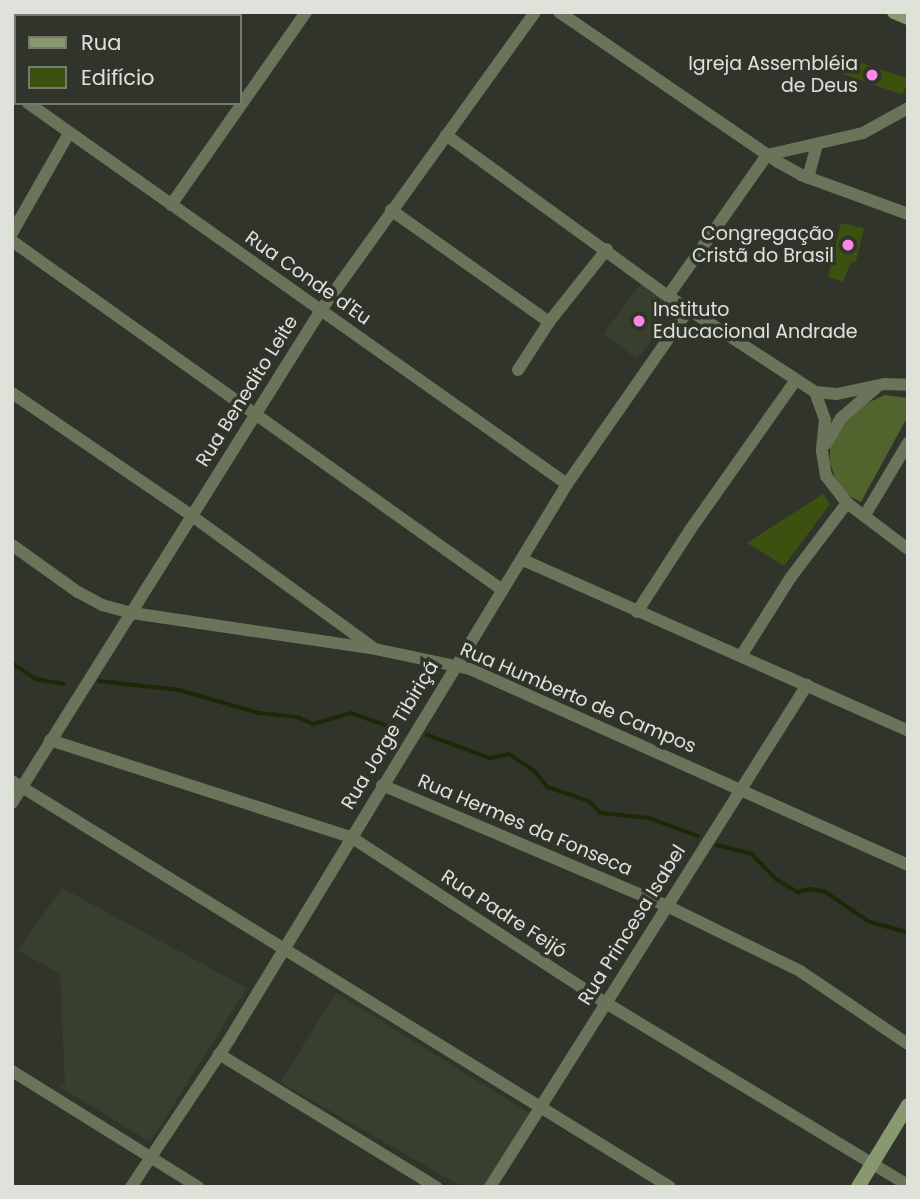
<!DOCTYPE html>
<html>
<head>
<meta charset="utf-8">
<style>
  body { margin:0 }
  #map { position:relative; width:920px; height:1199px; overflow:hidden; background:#30342b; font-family:Poppins,sans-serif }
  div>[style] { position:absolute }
  .built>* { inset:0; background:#393f2f }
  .green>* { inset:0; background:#51642d }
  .stream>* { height:3.5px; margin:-1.75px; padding:0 1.75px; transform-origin:1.75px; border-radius:1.75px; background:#1d2807 }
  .building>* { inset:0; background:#3c5010; transform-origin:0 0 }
  .street>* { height:12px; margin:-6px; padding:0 6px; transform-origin:6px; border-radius:6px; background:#69745a }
  .secondary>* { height:14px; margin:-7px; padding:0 7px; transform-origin:7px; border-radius:7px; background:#88986f }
  .dots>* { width:19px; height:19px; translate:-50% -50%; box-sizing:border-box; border:4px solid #30342b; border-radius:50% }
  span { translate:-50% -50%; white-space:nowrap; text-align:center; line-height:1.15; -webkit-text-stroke:7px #30342b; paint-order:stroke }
  .poi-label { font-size:19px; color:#dfe1db }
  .right { translate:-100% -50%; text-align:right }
  .left { translate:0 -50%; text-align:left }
  .street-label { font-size:19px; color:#dfe1db }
  .frame { position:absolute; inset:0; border:14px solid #dfe1db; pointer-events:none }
  .legend { position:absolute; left:14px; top:14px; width:228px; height:91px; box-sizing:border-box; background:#30342b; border:2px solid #767971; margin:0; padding:9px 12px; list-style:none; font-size:21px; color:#dfe1db }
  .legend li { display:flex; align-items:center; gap:14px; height:35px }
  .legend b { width:35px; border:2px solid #767971 }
</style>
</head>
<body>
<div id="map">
  <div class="built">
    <div style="clip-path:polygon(641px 283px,668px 301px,672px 309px,663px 326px,637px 359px,603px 334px)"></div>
    <div style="clip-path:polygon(62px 888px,247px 988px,150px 1142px,57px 1085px,65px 1085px,60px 974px,18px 950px)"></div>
    <div style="clip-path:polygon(336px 993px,529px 1113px,487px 1187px,462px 1187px,280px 1082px)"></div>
  </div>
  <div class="green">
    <div style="clip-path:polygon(885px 395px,908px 398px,908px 416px,861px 502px,847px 495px,836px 481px,830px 462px,830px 445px,840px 423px,865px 404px)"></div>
  </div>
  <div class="stream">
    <div style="left:12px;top:663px;width:29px;rotate:34deg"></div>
    <div style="left:36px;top:679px;width:28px;rotate:10deg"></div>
    <div style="left:99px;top:681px;width:81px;rotate:6.4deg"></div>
    <div style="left:179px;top:690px;width:83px;rotate:16deg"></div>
    <div style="left:259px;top:713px;width:39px;rotate:6deg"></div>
    <div style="left:298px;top:717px;width:17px;rotate:25deg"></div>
    <div style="left:313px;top:724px;width:40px;rotate:-16deg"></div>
    <div style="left:351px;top:713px;width:51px;rotate:19.5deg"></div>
    <div style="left:427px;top:735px;width:67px;rotate:20.1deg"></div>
    <div style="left:490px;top:758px;width:19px;rotate:-12deg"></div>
    <div style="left:509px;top:754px;width:30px;rotate:33deg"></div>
    <div style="left:534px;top:770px;width:22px;rotate:51deg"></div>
    <div style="left:548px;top:787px;width:43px;rotate:18.9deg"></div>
    <div style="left:589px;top:801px;width:17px;rotate:45deg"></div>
    <div style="left:601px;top:813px;width:48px;rotate:5.9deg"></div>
    <div style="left:649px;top:818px;width:52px;rotate:20.2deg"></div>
    <div style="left:717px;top:845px;width:36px;rotate:14deg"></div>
    <div style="left:752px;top:854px;width:35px;rotate:46deg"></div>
    <div style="left:776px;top:879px;width:26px;rotate:31deg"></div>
    <div style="left:798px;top:892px;width:11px;rotate:-15deg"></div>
    <div style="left:809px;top:889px;width:15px;rotate:8deg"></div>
    <div style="left:824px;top:891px;width:55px;rotate:34deg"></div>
    <div style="left:870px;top:922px;width:39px;rotate:15deg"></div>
  </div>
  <div class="building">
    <div style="left:842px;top:56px;width:70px;height:17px;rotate:19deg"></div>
    <div style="clip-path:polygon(841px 223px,864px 228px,856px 261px,850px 264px,843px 282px,828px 277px)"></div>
    <div style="clip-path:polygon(823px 494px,830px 504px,784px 566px,747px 543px)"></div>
  </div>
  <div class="street">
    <div style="left:97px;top:12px;width:6px;rotate:39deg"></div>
    <div style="left:559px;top:12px;width:265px;rotate:34.4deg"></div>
    <div style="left:778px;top:162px;width:26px;rotate:29deg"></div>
    <div style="left:801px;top:175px;width:114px;rotate:20deg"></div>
    <div style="left:172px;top:16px;width:5px;rotate:-53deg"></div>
    <div style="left:12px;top:92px;width:5px;rotate:37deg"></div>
    <div style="left:28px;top:103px;width:660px;rotate:35.26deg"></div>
    <div style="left:446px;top:135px;width:274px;rotate:36deg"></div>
    <div style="left:668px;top:296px;width:176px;rotate:33.1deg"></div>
    <div style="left:815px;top:392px;width:22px;rotate:5deg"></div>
    <div style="left:837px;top:394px;width:48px;rotate:-12deg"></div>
    <div style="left:884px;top:384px;width:24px;rotate:2deg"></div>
    <div style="left:808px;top:178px;width:34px;rotate:-75deg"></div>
    <div style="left:171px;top:205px;width:236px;rotate:-55deg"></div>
    <div style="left:391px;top:210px;width:194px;rotate:35.3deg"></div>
    <div style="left:12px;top:233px;width:115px;rotate:-60.3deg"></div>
    <div style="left:12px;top:241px;width:600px;rotate:35.44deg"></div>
    <div style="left:668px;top:296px;width:172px;rotate:-54.9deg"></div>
    <div style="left:767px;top:155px;width:98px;rotate:-12.9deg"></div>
    <div style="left:863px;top:133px;width:51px;rotate:-29.1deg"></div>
    <div style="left:518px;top:370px;width:57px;rotate:-57.1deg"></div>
    <div style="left:549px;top:322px;width:93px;rotate:-51.5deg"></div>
    <div style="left:815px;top:392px;width:30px;rotate:70deg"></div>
    <div style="left:825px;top:420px;width:31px;rotate:96deg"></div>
    <div style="left:822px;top:451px;width:25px;rotate:81deg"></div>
    <div style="left:826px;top:476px;width:34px;rotate:52deg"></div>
    <div style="left:847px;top:503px;width:76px;rotate:37deg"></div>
    <div style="left:12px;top:393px;width:218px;rotate:34.3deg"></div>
    <div style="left:192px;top:516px;width:223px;rotate:36deg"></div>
    <div style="left:826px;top:444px;width:30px;rotate:-60deg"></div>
    <div style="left:841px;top:418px;width:46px;rotate:-40.6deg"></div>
    <div style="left:865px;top:515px;width:84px;rotate:-59.2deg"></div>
    <div style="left:12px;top:545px;width:81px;rotate:35.5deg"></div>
    <div style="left:78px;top:592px;width:27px;rotate:28deg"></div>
    <div style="left:102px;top:605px;width:31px;rotate:15deg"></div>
    <div style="left:132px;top:613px;width:246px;rotate:8.4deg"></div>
    <div style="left:375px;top:649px;width:97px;rotate:11.9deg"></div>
    <div style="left:470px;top:669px;width:480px;rotate:24.1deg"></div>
    <div style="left:523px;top:560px;width:421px;rotate:23.9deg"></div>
    <div style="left:637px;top:612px;width:98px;rotate:-57.1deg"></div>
    <div style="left:690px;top:530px;width:184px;rotate:-54.8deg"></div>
    <div style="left:741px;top:656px;width:93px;rotate:-57.7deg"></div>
    <div style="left:791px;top:577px;width:93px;rotate:-52.9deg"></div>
    <div style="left:50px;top:740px;width:316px;rotate:17.9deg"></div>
    <div style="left:351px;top:837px;width:304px;rotate:33.1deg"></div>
    <div style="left:606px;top:1003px;width:353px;rotate:31.1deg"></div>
    <div style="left:12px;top:781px;width:773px;rotate:31.68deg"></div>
    <div style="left:382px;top:785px;width:310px;rotate:23deg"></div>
    <div style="left:667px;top:906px;width:148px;rotate:26deg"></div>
    <div style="left:800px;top:971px;width:130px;rotate:34.1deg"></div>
    <div style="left:12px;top:803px;width:582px;rotate:-57.92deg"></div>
    <div style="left:321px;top:310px;width:367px;rotate:-54.3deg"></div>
    <div style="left:219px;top:1054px;width:255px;rotate:31.5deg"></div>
    <div style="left:12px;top:1071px;width:219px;rotate:31.9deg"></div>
    <div style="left:131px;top:1187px;width:177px;rotate:-56.3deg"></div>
    <div style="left:229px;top:1040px;width:651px;rotate:-58.7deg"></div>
    <div style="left:567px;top:484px;width:215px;rotate:-55.1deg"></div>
    <div style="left:490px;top:1187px;width:594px;rotate:-57.73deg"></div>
  </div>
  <div class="secondary">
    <div style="left:894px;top:12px;width:15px;rotate:23deg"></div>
    <div style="left:858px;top:1187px;width:96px;rotate:-58.6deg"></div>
  </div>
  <div class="dots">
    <div style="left:872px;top:75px;background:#fc86e4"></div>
    <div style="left:848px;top:245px;background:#fc86e4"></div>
    <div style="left:639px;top:321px;background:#fc86e4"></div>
  </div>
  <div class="poi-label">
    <span class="right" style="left:858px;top:75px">Igreja Assembléia<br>de Deus</span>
    <span class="right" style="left:834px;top:245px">Congregação<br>Cristã do Brasil</span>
    <span class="left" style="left:653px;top:321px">Instituto<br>Educacional Andrade</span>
  </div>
  <div class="street-label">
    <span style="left:308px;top:278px;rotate:35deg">Rua Conde d'Eu</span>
    <span style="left:247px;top:391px;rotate:-58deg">Rua Benedito Leite</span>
    <span style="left:578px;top:698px;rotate:23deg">Rua Humberto de Campos</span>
    <span style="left:390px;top:735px;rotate:-59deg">Rua Jorge Tibiriçá</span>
    <span style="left:525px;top:825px;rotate:23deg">Rua Hermes da Fonseca</span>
    <span style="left:504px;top:914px;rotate:33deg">Rua Padre Feijó</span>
    <span style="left:632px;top:925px;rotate:-58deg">Rua Princesa Isabel</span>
  </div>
  <div class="frame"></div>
  <ul class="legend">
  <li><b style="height:9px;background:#88986f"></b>Rua</li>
  <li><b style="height:19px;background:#3c5010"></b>Edifício</li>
  </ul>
</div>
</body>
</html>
